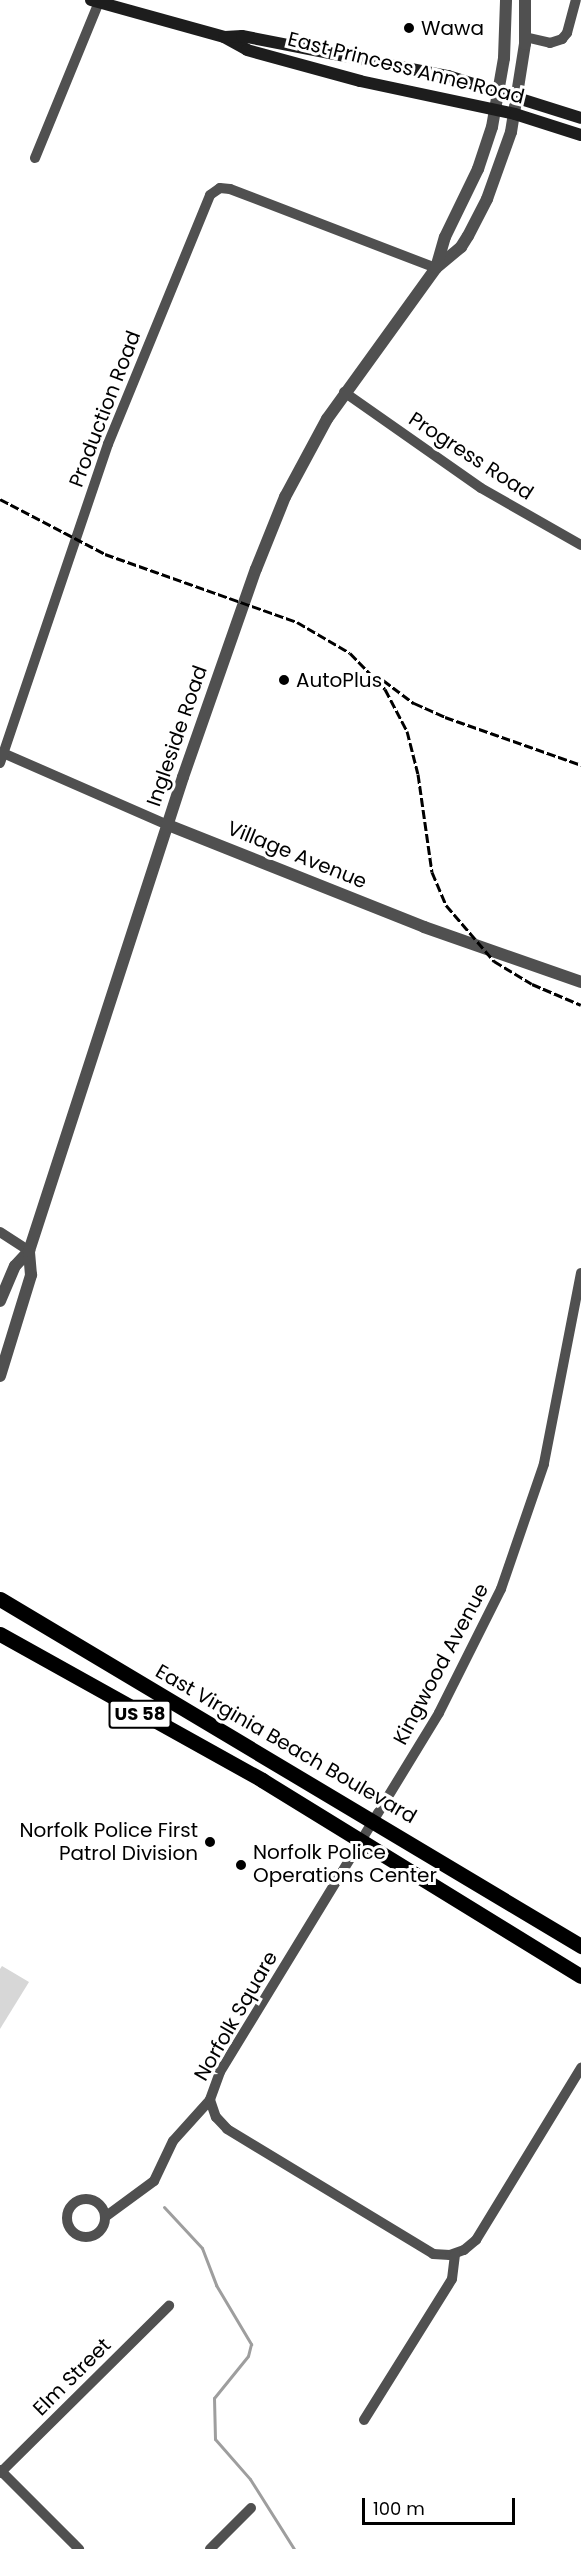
<!DOCTYPE html>
<html>
<head>
<meta charset="utf-8">
<style>
  body { margin:0 }
  #map { position:relative; width:581px; height:2549px; overflow:hidden; background:#fff; font-family:Poppins,sans-serif }
  div>[style] { position:absolute }
  .green>* { inset:0; background:#d7d7d7 }
  .stream>* { height:3px; margin:-1.5px; padding:0 1.5px; transform-origin:1.5px; border-radius:1.5px; background:#9e9e9e }
  .minor>* { height:10px; margin:-5px; padding:0 5px; transform-origin:5px; border-radius:5px; background:#505050 }
  .minor>.ring { margin:-5px; padding:0; box-sizing:content-box; background:none; border:10px solid #505050; border-radius:50% }
  .tertiary>* { height:12px; margin:-6px; padding:0 6px; transform-origin:6px; border-radius:6px; background:#505050 }
  .secondary>* { height:12px; margin:-6px; padding:0 6px; transform-origin:6px; border-radius:6px; background:#1d1d1d }
  .primary>* { height:15px; margin:-7.5px; padding:0 7.5px; transform-origin:7.5px; border-radius:7.5px; background:#000 }
  .rail>* { height:3px; margin-top:-1.5px; transform-origin:0; background:repeating-linear-gradient(90deg,#000 0 9px,transparent 0 12px) }
  .dots>* { width:16px; height:16px; translate:-50% -50%; box-sizing:border-box; border:3px solid #fff; border-radius:50% }
  span { translate:-50% -50%; white-space:nowrap; text-align:center; line-height:1.15; -webkit-text-stroke:6px #fff; paint-order:stroke }
  .shield-label span { padding:2px 4px; background:#fff; border:2px solid; border-radius:4px; -webkit-text-stroke-width:0 }
  .shield-label { font-size:18px; color:#000; font-weight:700 }
  .poi-label { font-size:20px; color:#000 }
  .left { translate:0 -50%; text-align:left }
  .right { translate:-100% -50%; text-align:right }
  .street-label { font-size:20px; color:#000 }
  .scale { position:absolute; left:362px; top:2498px; width:153px; height:27px; box-sizing:border-box; border:3px solid #000; border-top:0; padding-left:8px; font-size:18px; line-height:21px; white-space:nowrap; color:#000; -webkit-text-stroke:4px #fff; paint-order:stroke }
</style>
</head>
<body>
<div id="map">
  <div class="green">
    <div style="clip-path:polygon(2px 1966px,29px 1982px,0 2029px,0 1969px)"></div>
  </div>
  <div class="stream">
    <div style="left:164px;top:2207px;width:56px;rotate:47.2deg"></div>
    <div style="left:202px;top:2248px;width:40px;rotate:69deg"></div>
    <div style="left:216px;top:2285px;width:69px;rotate:59.3deg"></div>
    <div style="left:251px;top:2344px;width:12px;rotate:104deg"></div>
    <div style="left:248px;top:2356px;width:54px;rotate:129deg"></div>
    <div style="left:214px;top:2398px;width:41px;rotate:88.6deg"></div>
    <div style="left:215px;top:2439px;width:53px;rotate:48.8deg"></div>
    <div style="left:250px;top:2479px;width:83px;rotate:57.8deg"></div>
  </div>
  <div class="minor">
    <div style="left:525px;top:37px;width:26px;rotate:13deg"></div>
    <div style="left:550px;top:43px;width:13px;rotate:-18deg"></div>
    <div style="left:562px;top:39px;width:8px;rotate:-50deg"></div>
    <div style="left:567px;top:33px;width:34px;rotate:-75deg"></div>
    <div style="left:35px;top:158px;width:169px;rotate:-67.7deg"></div>
    <div style="left:344px;top:392px;width:167px;rotate:35deg"></div>
    <div style="left:481px;top:488px;width:115px;rotate:29.7deg"></div>
    <div style="left:3px;top:753px;width:180px;rotate:23.6deg"></div>
    <div style="left:0;top:763px;width:337px;rotate:-71.3deg"></div>
    <div style="left:108px;top:444px;width:269px;rotate:-67.7deg"></div>
    <div style="left:210px;top:195px;width:12px;rotate:-35deg"></div>
    <div style="left:220px;top:188px;width:10px;rotate:6deg"></div>
    <div style="left:230px;top:189px;width:221px;rotate:21deg"></div>
    <div style="left:0;top:1232px;width:35px;rotate:33deg"></div>
    <div style="left:581px;top:1273px;width:195px;rotate:101deg"></div>
    <div style="left:544px;top:1464px;width:132px;rotate:109deg"></div>
    <div style="left:501px;top:1589px;width:139px;rotate:116.6deg"></div>
    <div style="left:439px;top:1713px;width:421px;rotate:121.4deg"></div>
    <div style="left:220px;top:2072px;width:30px;rotate:110deg"></div>
    <div style="left:210px;top:2100px;width:18px;rotate:71deg"></div>
    <div style="left:216px;top:2117px;width:16px;rotate:47deg"></div>
    <div style="left:227px;top:2129px;width:241px;rotate:31.2deg"></div>
    <div style="left:433px;top:2254px;width:17px;rotate:3deg"></div>
    <div style="left:450px;top:2255px;width:15px;rotate:-20deg"></div>
    <div style="left:464px;top:2250px;width:16px;rotate:-40deg"></div>
    <div style="left:476px;top:2240px;width:202px;rotate:-58.6deg"></div>
    <div class="ring" style="left:67px;top:2199px;width:28px;height:28px"></div>
    <div style="left:105px;top:2217px;width:61px;rotate:-36.3deg"></div>
    <div style="left:154px;top:2181px;width:44px;rotate:-64.6deg"></div>
    <div style="left:173px;top:2141px;width:55px;rotate:-47.9deg"></div>
    <div style="left:364px;top:2420px;width:166px;rotate:-58deg"></div>
    <div style="left:452px;top:2279px;width:25px;rotate:-83deg"></div>
    <div style="left:0;top:2470px;width:112px;rotate:45deg"></div>
    <div style="left:0;top:2473px;width:238px;rotate:-44.7deg"></div>
    <div style="left:210px;top:2549px;width:58px;rotate:-45deg"></div>
  </div>
  <div class="tertiary">
    <div style="left:436px;top:268px;width:33px;rotate:-40deg"></div>
    <div style="left:461px;top:247px;width:13px;rotate:-58deg"></div>
    <div style="left:468px;top:236px;width:42px;rotate:-62.8deg"></div>
    <div style="left:487px;top:199px;width:71px;rotate:-70.3deg"></div>
    <div style="left:511px;top:132px;width:89px;rotate:-81deg"></div>
    <div style="left:525px;top:44px;width:44px;rotate:-90deg"></div>
    <div style="left:168px;top:825px;width:276px;rotate:21.7deg"></div>
    <div style="left:424px;top:927px;width:166px;rotate:19.3deg"></div>
    <div style="left:0;top:1301px;width:38px;rotate:-67deg"></div>
    <div style="left:15px;top:1266px;width:21px;rotate:-47deg"></div>
    <div style="left:0;top:1376px;width:106px;rotate:-72.9deg"></div>
    <div style="left:31px;top:1275px;width:24px;rotate:-95deg"></div>
    <div style="left:29px;top:1251px;width:498px;rotate:-72deg"></div>
    <div style="left:183px;top:777px;width:220px;rotate:-70.7deg"></div>
    <div style="left:256px;top:569px;width:78px;rotate:-68.1deg"></div>
    <div style="left:285px;top:497px;width:89px;rotate:-61.7deg"></div>
    <div style="left:327px;top:419px;width:186px;rotate:-54.2deg"></div>
    <div style="left:436px;top:268px;width:32px;rotate:-74deg"></div>
    <div style="left:445px;top:237px;width:76px;rotate:-64.1deg"></div>
    <div style="left:478px;top:169px;width:44px;rotate:-71.6deg"></div>
    <div style="left:492px;top:127px;width:70px;rotate:-80.1deg"></div>
    <div style="left:504px;top:58px;width:58px;rotate:-88deg"></div>
  </div>
  <div class="secondary">
    <div style="left:91px;top:0;width:138px;rotate:15.5deg"></div>
    <div style="left:224px;top:37px;width:26px;rotate:29deg"></div>
    <div style="left:247px;top:50px;width:117px;rotate:15.3deg"></div>
    <div style="left:360px;top:81px;width:158px;rotate:12deg"></div>
    <div style="left:515px;top:114px;width:69px;rotate:17.7deg"></div>
    <div style="left:225px;top:37px;width:17px;rotate:-3deg"></div>
    <div style="left:242px;top:36px;width:210px;rotate:11deg"></div>
    <div style="left:448px;top:76px;width:139px;rotate:17.5deg"></div>
  </div>
  <div class="primary">
    <div style="left:0;top:1599px;width:677px;rotate:30.85deg"></div>
    <div style="left:0;top:1634px;width:300px;rotate:29.1deg"></div>
    <div style="left:262px;top:1780px;width:374px;rotate:31.6deg"></div>
  </div>
  <div class="rail">
    <div style="left:0;top:499px;width:119px;rotate:27.6deg"></div>
    <div style="left:105px;top:554px;width:204px;rotate:19.5deg"></div>
    <div style="left:297px;top:622px;width:61px;rotate:30.3deg"></div>
    <div style="left:350px;top:653px;width:50px;rotate:45.8deg"></div>
    <div style="left:385px;top:689px;width:47px;rotate:62.4deg"></div>
    <div style="left:407px;top:731px;width:44px;rotate:75.7deg"></div>
    <div style="left:418px;top:774px;width:99px;rotate:81.9deg"></div>
    <div style="left:432px;top:872px;width:36px;rotate:67deg"></div>
    <div style="left:446px;top:905px;width:74px;rotate:49.4deg"></div>
    <div style="left:494px;top:961px;width:44px;rotate:31.2deg"></div>
    <div style="left:532px;top:984px;width:53px;rotate:23.2deg"></div>
    <div style="left:383px;top:680px;width:39px;rotate:37deg"></div>
    <div style="left:414px;top:703px;width:34px;rotate:24deg"></div>
    <div style="left:445px;top:717px;width:144px;rotate:19.4deg"></div>
  </div>
  <div class="dots">
    <div style="left:409px;top:28px;background:#000"></div>
    <div style="left:284px;top:680px;background:#000"></div>
    <div style="left:210px;top:1842px;background:#000"></div>
    <div style="left:241px;top:1865px;background:#000"></div>
  </div>
  <div class="shield-label">
    <span style="left:140px;top:1714px">US 58</span>
  </div>
  <div class="poi-label">
    <span class="left" style="left:421px;top:28px">Wawa</span>
    <span class="left" style="left:296px;top:680px">AutoPlus</span>
    <span class="right" style="left:198px;top:1842px">Norfolk Police First<br>Patrol Division</span>
    <span class="left" style="left:253px;top:1864px">Norfolk Police<br>Operations Center</span>
  </div>
  <div class="street-label">
    <span style="left:406px;top:68px;rotate:14deg">East Princess Anne Road</span>
    <span style="left:105px;top:409px;rotate:-69deg">Production Road</span>
    <span style="left:471px;top:456px;rotate:33deg">Progress Road</span>
    <span style="left:177px;top:736px;rotate:-71deg">Ingleside Road</span>
    <span style="left:297px;top:855px;rotate:22deg">Village Avenue</span>
    <span style="left:441px;top:1664px;rotate:-62deg">Kingwood Avenue</span>
    <span style="left:286px;top:1744px;rotate:30deg">East Virginia Beach Boulevard</span>
    <span style="left:236px;top:2016px;rotate:-60deg">Norfolk Square</span>
    <span style="left:72px;top:2377px;rotate:-45deg">Elm Street</span>
  </div>
  <div class="scale">100 m</div>
</div>
</body>
</html>
